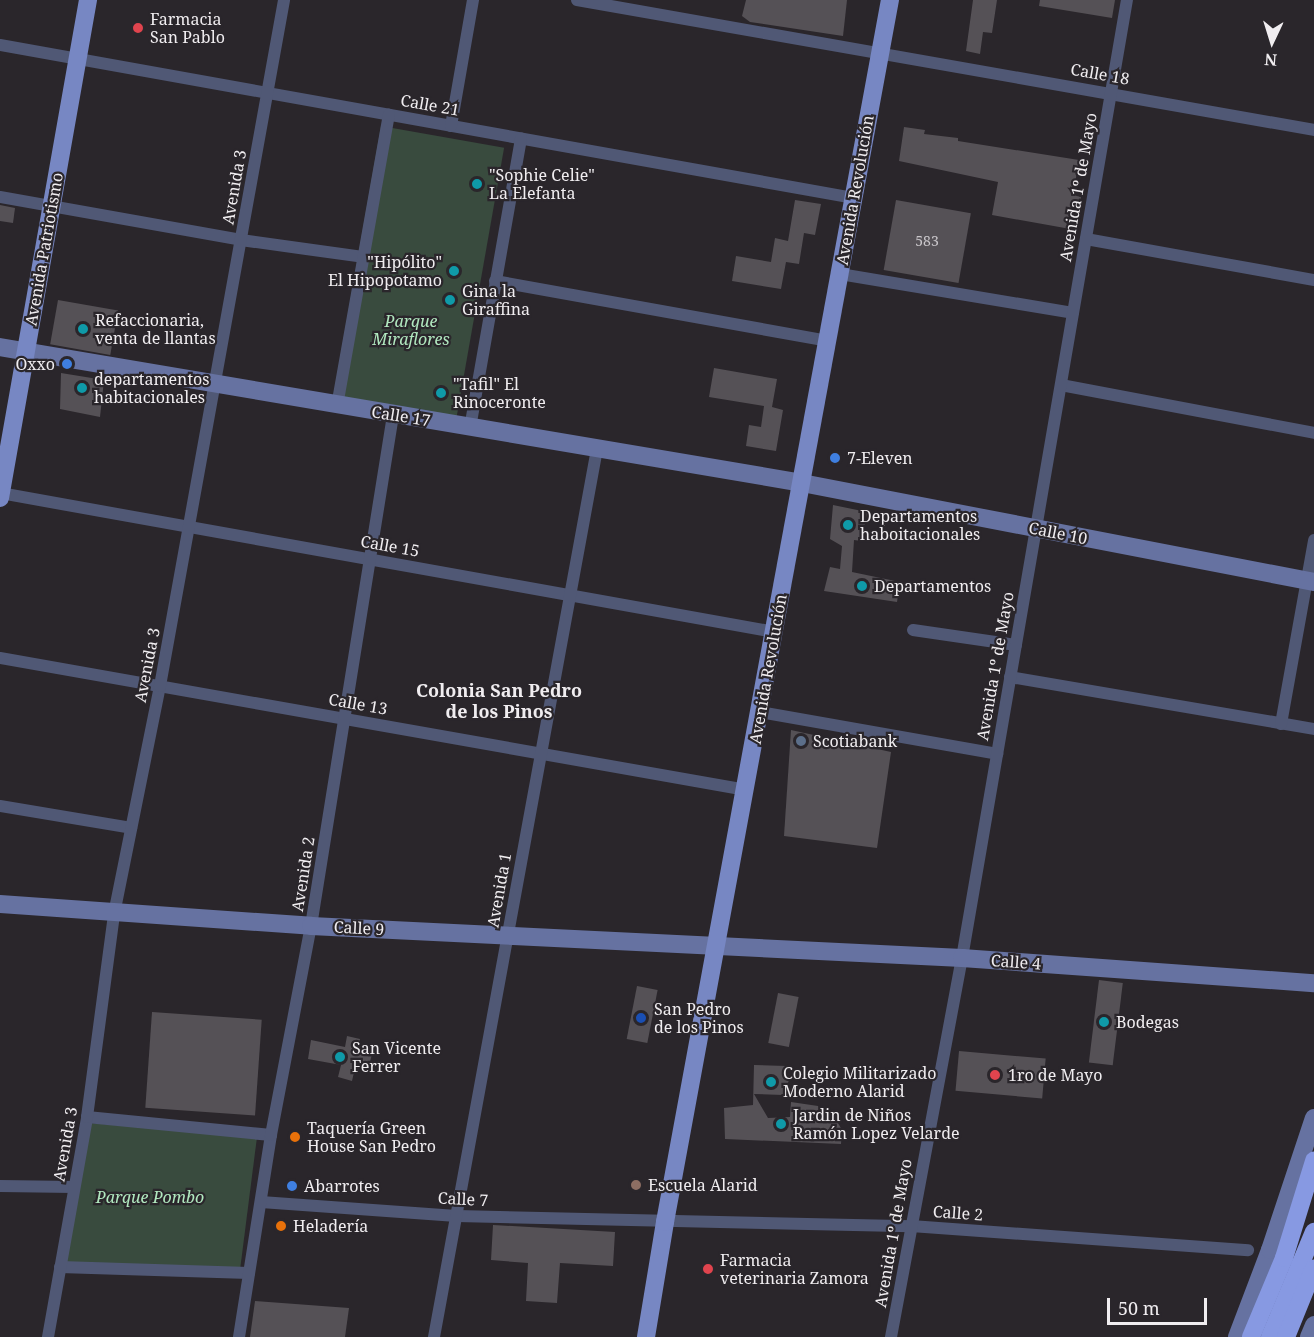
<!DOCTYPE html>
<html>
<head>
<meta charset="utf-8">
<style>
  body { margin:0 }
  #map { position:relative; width:1314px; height:1337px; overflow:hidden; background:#2a262b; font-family:"Noto Serif",serif }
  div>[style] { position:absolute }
  .green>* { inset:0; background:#394b3e; transform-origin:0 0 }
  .building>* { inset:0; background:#555156; transform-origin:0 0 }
  .street>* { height:12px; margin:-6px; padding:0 6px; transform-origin:6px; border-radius:6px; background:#505875 }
  .secondary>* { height:18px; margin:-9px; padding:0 9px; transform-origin:9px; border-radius:9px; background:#6672a1 }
  .primary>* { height:18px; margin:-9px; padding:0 9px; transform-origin:9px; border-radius:9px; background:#7787c3 }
  .highway>* { height:18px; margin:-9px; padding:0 9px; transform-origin:9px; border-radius:9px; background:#8799e2 }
  .dots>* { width:16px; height:16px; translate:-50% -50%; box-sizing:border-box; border:3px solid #2a262b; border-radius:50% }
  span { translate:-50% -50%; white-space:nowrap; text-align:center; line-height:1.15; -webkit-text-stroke:4.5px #2a262b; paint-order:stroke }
  .number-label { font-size:14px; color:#c9c6ca }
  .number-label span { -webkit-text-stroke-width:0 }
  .poi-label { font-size:16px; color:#f0edf0 }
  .left { translate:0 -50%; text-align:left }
  .right { translate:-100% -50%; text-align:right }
  .street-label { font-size:16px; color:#f0edf0 }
  .park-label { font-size:16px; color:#b1e8bf; font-style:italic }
  .neighbourhood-label { font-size:18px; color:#f0edf0; font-weight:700 }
  .north { position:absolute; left:1242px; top:12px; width:60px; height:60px; -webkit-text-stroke:4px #2a262b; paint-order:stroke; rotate:184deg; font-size:16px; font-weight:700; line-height:24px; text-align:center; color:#f0edf0 }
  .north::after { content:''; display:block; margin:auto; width:21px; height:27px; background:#f0edf0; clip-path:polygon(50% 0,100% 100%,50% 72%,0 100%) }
  .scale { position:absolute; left:1107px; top:1298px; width:100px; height:27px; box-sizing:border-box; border:3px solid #f0edf0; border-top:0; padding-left:8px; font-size:18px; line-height:21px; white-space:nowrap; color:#f0edf0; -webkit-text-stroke:4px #2a262b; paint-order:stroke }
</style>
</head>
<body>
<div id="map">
  <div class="green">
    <div style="left:381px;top:126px;width:125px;height:274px;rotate:10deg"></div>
    <div style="clip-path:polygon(90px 1123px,257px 1137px,240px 1270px,66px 1263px)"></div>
  </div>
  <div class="building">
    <div style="clip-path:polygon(746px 0,847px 0,843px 36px,750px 22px,742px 16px)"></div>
    <div style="clip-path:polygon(973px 0,997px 0,992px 33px,983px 32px,980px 54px,966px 51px)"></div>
    <div style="clip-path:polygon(1040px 0,1115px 0,1112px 18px,1039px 6px)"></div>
    <div style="clip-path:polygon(904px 127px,925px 130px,924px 134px,958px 138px,958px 141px,1079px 160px,1073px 195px,1081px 197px,1076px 230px,992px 215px,998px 182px,899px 161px)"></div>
    <div style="clip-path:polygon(795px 200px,821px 204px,815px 235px,804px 233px,799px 264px,786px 262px,781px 289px,732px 281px,736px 256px,771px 262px,775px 238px,788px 241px)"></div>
    <div style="left:896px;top:200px;width:76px;height:71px;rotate:10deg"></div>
    <div style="clip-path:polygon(0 205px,15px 208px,13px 223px,0 221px)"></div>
    <div style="left:58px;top:300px;width:61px;height:45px;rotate:10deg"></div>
    <div style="clip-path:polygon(714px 368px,777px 379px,772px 407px,783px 410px,776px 451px,746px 446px,749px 425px,761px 427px,764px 406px,709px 397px)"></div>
    <div style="clip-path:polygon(61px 373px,104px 380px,100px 417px,60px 409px)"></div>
    <div style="clip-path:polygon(833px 505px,867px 512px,862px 541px,854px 540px,852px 572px,900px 582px,897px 602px,824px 591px,830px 567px,840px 569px,842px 546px,830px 539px)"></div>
    <div style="clip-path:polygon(791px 730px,891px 752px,877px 848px,784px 836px)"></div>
    <div style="left:1099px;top:980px;width:24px;height:83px;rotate:7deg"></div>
    <div style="left:637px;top:986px;width:21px;height:54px;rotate:11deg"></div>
    <div style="left:778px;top:993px;width:21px;height:51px;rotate:11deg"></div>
    <div style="left:152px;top:1012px;width:110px;height:96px;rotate:4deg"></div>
    <div style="clip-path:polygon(347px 1036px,360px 1039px,358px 1051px,372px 1054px,368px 1070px,355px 1068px,352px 1081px,338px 1077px,341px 1065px,308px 1059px,311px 1040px,345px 1047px)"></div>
    <div style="left:959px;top:1051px;width:87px;height:40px;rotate:5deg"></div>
    <div style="clip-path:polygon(754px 1065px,786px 1066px,786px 1076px,790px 1078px,783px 1095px,754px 1094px,768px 1118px,790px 1117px,791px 1102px,818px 1106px,831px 1111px,842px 1130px,841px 1144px,725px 1139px,724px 1108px,753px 1105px)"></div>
    <div style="clip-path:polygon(493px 1225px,615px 1232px,613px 1266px,560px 1263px,557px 1303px,526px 1301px,528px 1263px,491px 1260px)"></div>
    <div style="clip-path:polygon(255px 1301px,349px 1308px,345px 1337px,250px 1337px)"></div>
  </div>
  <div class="street">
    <div style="left:577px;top:0;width:748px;rotate:10deg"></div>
    <div style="left:0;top:45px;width:868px;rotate:10.16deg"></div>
    <div style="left:451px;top:126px;width:128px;rotate:-80.1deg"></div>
    <div style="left:0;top:197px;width:245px;rotate:10.1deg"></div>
    <div style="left:241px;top:240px;width:123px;rotate:7.9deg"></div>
    <div style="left:1086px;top:239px;width:232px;rotate:10.2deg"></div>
    <div style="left:840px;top:274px;width:236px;rotate:9.5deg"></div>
    <div style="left:495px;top:281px;width:338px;rotate:10.2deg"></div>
    <div style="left:1061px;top:385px;width:258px;rotate:10.7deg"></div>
    <div style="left:337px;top:406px;width:296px;rotate:-79.9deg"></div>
    <div style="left:470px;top:428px;width:294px;rotate:-80deg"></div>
    <div style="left:0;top:493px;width:787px;rotate:10.17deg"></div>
    <div style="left:913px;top:630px;width:104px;rotate:8.3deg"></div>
    <div style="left:0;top:658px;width:758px;rotate:10.03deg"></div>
    <div style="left:1010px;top:677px;width:308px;rotate:9.7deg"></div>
    <div style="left:760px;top:712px;width:241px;rotate:10deg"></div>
    <div style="left:1281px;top:724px;width:187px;rotate:-79.8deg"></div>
    <div style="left:0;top:806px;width:133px;rotate:9.5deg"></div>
    <div style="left:87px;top:1117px;width:185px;rotate:5.6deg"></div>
    <div style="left:0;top:1186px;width:74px;rotate:0.8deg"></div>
    <div style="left:261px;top:1202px;width:196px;rotate:4.1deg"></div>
    <div style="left:457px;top:1216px;width:454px;rotate:1.3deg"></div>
    <div style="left:911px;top:1226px;width:338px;rotate:4.1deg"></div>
    <div style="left:60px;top:1267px;width:189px;rotate:1.8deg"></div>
    <div style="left:48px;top:1337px;width:223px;rotate:-79.9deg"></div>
    <div style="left:87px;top:1117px;width:205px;rotate:-82.4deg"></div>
    <div style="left:114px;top:914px;width:233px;rotate:-78.6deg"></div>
    <div style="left:160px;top:686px;width:697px;rotate:-79.75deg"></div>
    <div style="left:239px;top:1337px;width:205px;rotate:-81deg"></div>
    <div style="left:271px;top:1135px;width:213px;rotate:-79.2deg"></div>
    <div style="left:311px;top:926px;width:518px;rotate:-80.88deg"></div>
    <div style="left:434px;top:1337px;width:903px;rotate:-79.6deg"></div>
    <div style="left:891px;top:1337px;width:386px;rotate:-79.4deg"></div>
    <div style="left:962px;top:958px;width:972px;rotate:-80.23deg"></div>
  </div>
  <div class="secondary">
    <div style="left:0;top:347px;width:813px;rotate:9.62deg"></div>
    <div style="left:802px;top:483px;width:521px;rotate:10.94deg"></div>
    <div style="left:0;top:904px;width:312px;rotate:4deg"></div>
    <div style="left:311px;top:926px;width:652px;rotate:2.81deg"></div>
    <div style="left:962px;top:958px;width:353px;rotate:4.1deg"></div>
    <div style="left:1237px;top:1337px;width:93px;rotate:-69.2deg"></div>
    <div style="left:1270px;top:1250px;width:139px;rotate:-71.6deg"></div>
    <div style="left:1309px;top:1337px;width:13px;rotate:-67deg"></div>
  </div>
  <div class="primary">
    <div style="left:0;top:498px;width:506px;rotate:-79.98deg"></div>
    <div style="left:646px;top:1337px;width:117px;rotate:-80.6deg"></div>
    <div style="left:665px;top:1222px;width:1243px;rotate:-79.57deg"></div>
  </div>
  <div class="highway">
    <div style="left:1251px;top:1337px;width:86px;rotate:-67.3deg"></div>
    <div style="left:1284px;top:1258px;width:102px;rotate:-72.8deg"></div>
    <div style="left:1270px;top:1337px;width:114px;rotate:-67.3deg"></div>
    <div style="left:1286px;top:1337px;width:74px;rotate:-67.9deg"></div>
  </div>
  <div class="dots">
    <div style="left:138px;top:28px;background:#e0444e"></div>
    <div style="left:477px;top:184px;background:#0f9aa8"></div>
    <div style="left:454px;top:271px;background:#0f9aa8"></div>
    <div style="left:450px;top:300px;background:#0f9aa8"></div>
    <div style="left:83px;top:329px;background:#0f9aa8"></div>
    <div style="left:67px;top:364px;background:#3f7fe0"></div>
    <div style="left:82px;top:388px;background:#0f9aa8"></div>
    <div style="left:441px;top:393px;background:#0f9aa8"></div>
    <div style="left:835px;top:458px;background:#3f7fe0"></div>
    <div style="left:848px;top:525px;background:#0f9aa8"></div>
    <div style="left:862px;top:586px;background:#0f9aa8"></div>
    <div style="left:801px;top:741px;background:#5c6f8a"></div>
    <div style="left:641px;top:1018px;background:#1a4fb4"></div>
    <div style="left:1104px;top:1022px;background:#0f9aa8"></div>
    <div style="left:340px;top:1057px;background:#0f9aa8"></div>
    <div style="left:995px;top:1075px;background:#e0444e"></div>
    <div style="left:771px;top:1082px;background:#0f9aa8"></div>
    <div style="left:781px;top:1124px;background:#0f9aa8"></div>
    <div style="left:295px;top:1137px;background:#e8710a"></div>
    <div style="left:636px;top:1185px;background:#8d6e63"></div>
    <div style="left:292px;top:1186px;background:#3f7fe0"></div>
    <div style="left:281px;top:1226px;background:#e8710a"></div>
    <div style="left:708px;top:1269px;background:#e0444e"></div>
  </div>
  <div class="number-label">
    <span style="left:927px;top:241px">583</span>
  </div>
  <div class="poi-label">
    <span class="left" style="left:150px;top:28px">Farmacia<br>San Pablo</span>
    <span class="left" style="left:489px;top:184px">"Sophie Celie"<br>La Elefanta</span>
    <span class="right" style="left:442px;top:271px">"Hipólito"<br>El Hipopotamo</span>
    <span class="left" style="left:462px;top:300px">Gina la<br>Giraffina</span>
    <span class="left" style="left:95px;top:329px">Refaccionaria,<br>venta de llantas</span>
    <span class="right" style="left:55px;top:364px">Oxxo</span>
    <span class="left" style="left:94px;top:388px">departamentos<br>habitacionales</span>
    <span class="left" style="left:453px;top:393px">"Tafil" El<br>Rinoceronte</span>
    <span class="left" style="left:847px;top:458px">7-Eleven</span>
    <span class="left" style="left:860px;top:525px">Departamentos<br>haboitacionales</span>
    <span class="left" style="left:874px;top:586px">Departamentos</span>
    <span class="left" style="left:813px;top:741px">Scotiabank</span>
    <span class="left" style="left:654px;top:1018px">San Pedro<br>de los Pinos</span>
    <span class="left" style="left:1116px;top:1022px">Bodegas</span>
    <span class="left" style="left:352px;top:1057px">San Vicente<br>Ferrer</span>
    <span class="left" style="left:783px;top:1082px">Colegio Militarizado<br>Moderno Alarid</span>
    <span class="left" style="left:1008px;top:1075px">1ro de Mayo</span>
    <span class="left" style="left:793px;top:1124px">Jardin de Niños<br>Ramón Lopez Velarde</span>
    <span class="left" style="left:307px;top:1137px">Taquería Green<br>House San Pedro</span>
    <span class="left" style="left:648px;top:1185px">Escuela Alarid</span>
    <span class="left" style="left:304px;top:1186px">Abarrotes</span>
    <span class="left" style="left:293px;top:1226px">Heladería</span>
    <span class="left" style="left:720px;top:1269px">Farmacia<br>veterinaria Zamora</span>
  </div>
  <div class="street-label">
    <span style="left:1100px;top:74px;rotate:10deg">Calle 18</span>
    <span style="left:430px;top:105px;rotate:10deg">Calle 21</span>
    <span style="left:234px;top:187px;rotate:-80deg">Avenida 3</span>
    <span style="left:1078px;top:187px;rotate:-80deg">Avenida 1º de Mayo</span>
    <span style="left:855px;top:190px;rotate:-80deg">Avenida Revolución</span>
    <span style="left:44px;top:249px;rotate:-80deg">Avenida Patriotismo</span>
    <span style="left:401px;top:416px;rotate:9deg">Calle 17</span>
    <span style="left:1058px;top:533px;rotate:11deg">Calle 10</span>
    <span style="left:390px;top:546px;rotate:10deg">Calle 15</span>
    <span style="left:147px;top:665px;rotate:-79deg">Avenida 3</span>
    <span style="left:995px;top:666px;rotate:-80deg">Avenida 1º de Mayo</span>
    <span style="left:768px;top:669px;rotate:-80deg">Avenida Revolución</span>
    <span style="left:358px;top:704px;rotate:10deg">Calle 13</span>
    <span style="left:303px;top:874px;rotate:-81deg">Avenida 2</span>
    <span style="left:499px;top:890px;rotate:-80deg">Avenida 1</span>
    <span style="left:359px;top:928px;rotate:3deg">Calle 9</span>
    <span style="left:1016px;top:962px;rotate:4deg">Calle 4</span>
    <span style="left:65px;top:1144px;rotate:-80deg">Avenida 3</span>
    <span style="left:463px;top:1199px;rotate:3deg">Calle 7</span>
    <span style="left:958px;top:1213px;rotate:4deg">Calle 2</span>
    <span style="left:893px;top:1233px;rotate:-80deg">Avenida 1º de Mayo</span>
  </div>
  <div class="park-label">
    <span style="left:411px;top:330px">Parque<br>Miraflores</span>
    <span style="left:150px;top:1197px">Parque Pombo</span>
  </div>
  <div class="neighbourhood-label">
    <span style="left:499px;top:701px">Colonia San Pedro<br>de los Pinos</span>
  </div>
  <div class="north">N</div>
  <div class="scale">50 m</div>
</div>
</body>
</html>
